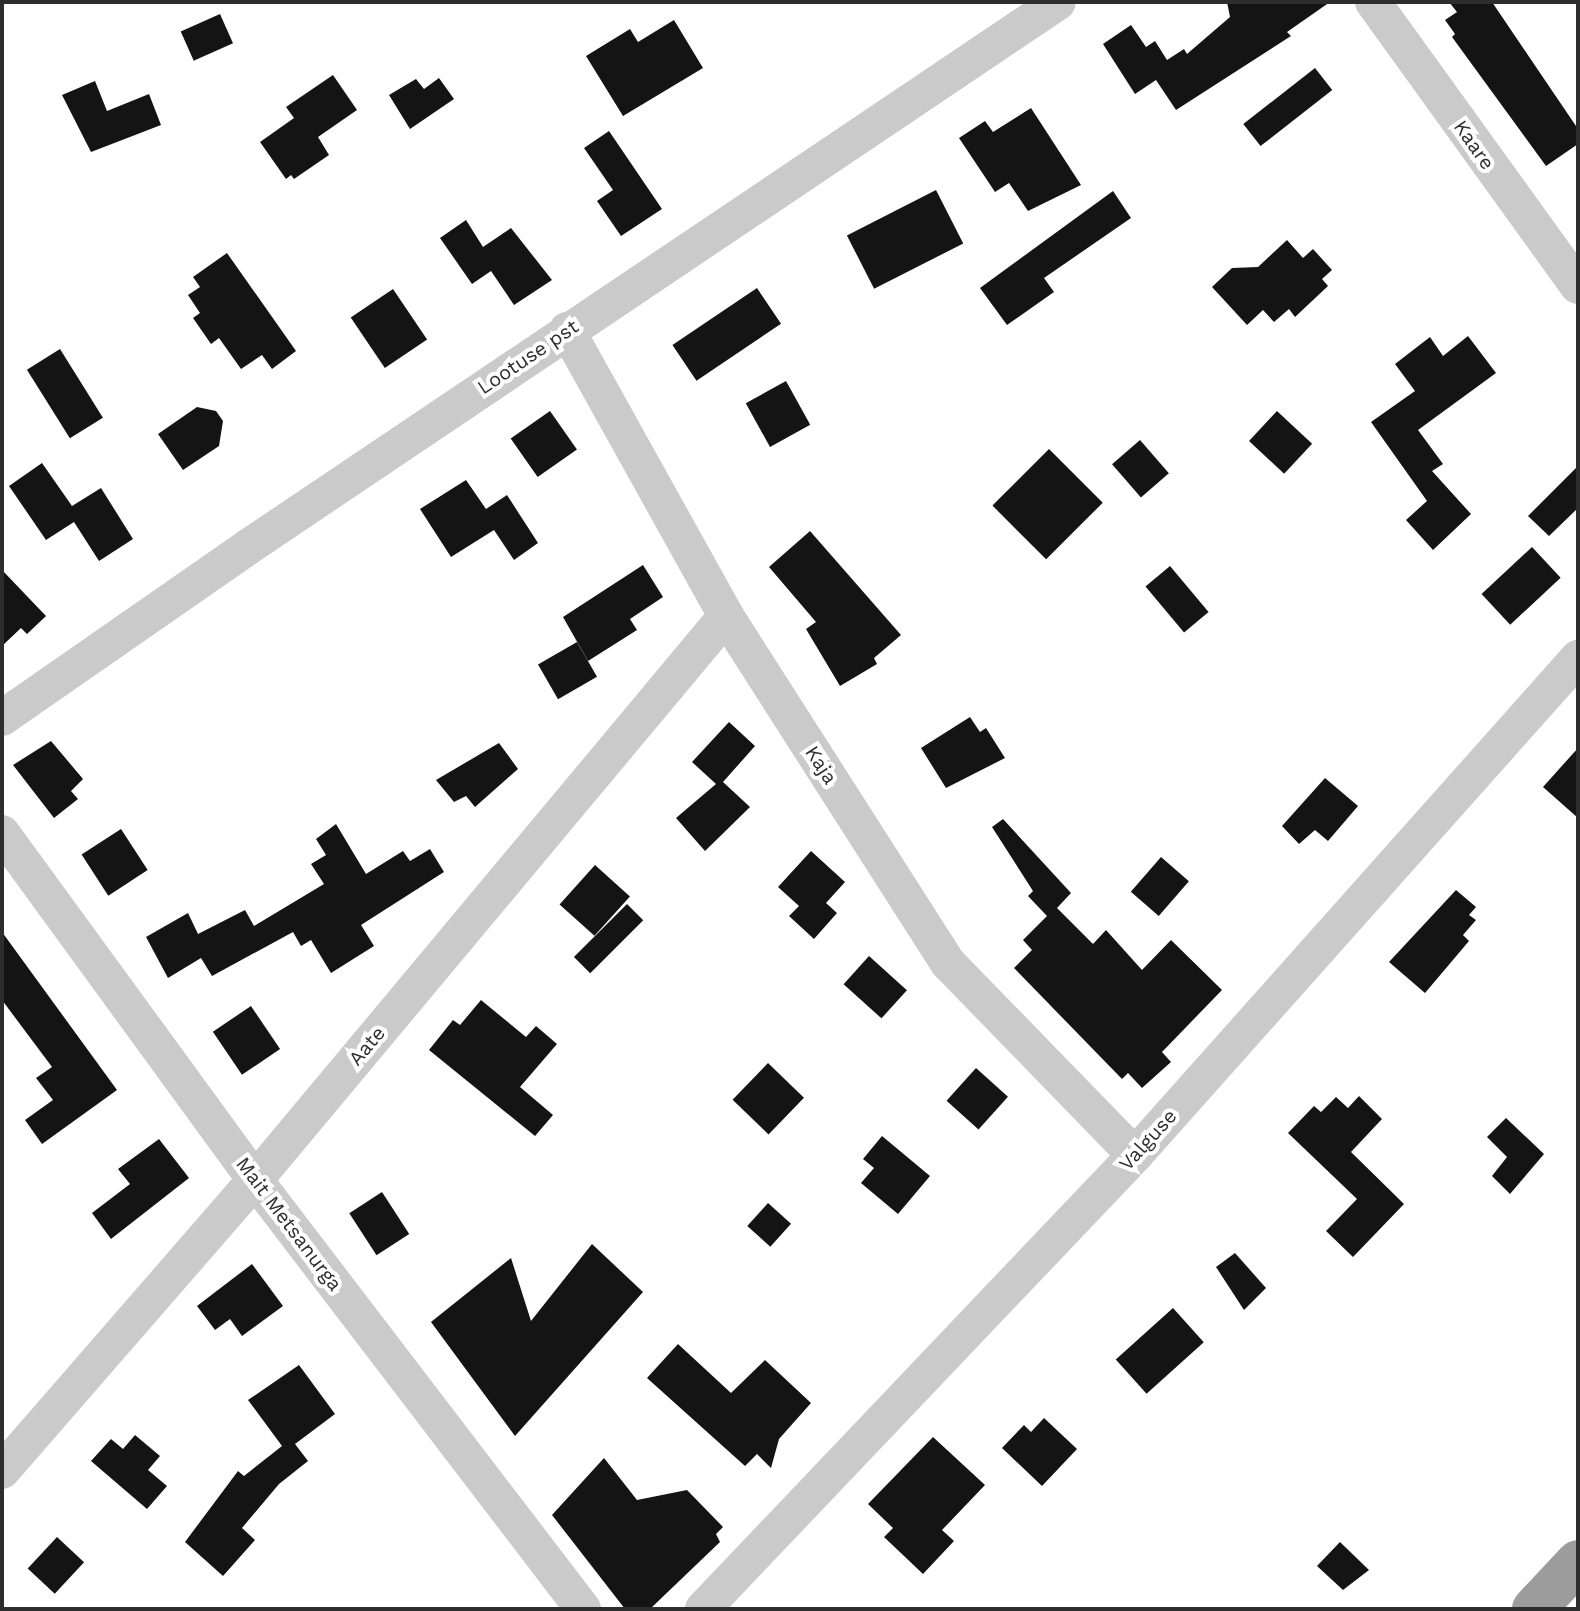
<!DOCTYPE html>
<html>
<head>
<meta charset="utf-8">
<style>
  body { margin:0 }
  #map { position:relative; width:1580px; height:1611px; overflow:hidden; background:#fff; font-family:"Work Sans",sans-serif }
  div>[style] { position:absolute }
  .building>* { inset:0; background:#141414; transform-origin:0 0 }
  .minor>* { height:36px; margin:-18px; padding:0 18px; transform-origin:18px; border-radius:18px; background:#cacaca }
  .trunk>* { height:44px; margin:-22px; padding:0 22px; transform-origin:22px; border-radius:22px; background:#9c9c9c }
  span { translate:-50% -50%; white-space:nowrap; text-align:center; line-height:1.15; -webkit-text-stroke:8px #fff; paint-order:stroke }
  .street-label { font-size:20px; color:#2d2d2d }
  .frame { position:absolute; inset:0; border:4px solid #2d2d2d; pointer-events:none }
</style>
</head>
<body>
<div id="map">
  <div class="building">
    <div style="clip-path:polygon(1227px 2px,1330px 2px,1287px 32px,1291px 36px,1176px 110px,1156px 80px,1135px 94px,1103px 44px,1131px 25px,1146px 47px,1155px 41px,1167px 60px,1184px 49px,1187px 54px,1230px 17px)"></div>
    <div style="clip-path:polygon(1449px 2px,1492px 2px,1578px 129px,1578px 144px,1546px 166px,1452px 37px,1455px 34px,1445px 20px,1457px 12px)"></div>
    <div style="left:220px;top:14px;width:32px;height:43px;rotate:66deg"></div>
    <div style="clip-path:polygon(674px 20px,703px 68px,623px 116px,586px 56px,630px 29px,638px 42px)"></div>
    <div style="left:1315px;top:68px;width:28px;height:91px;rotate:52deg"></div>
    <div style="clip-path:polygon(333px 75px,357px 110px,318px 137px,329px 155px,294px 179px,291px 175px,286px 179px,260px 142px,294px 118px,286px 107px)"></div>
    <div style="clip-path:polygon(439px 78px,454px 99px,410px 129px,389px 95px,416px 79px,424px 89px)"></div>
    <div style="clip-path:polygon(95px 81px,107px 111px,149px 94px,161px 125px,91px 152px,62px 95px)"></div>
    <div style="clip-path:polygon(1031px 108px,1081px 185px,1028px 211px,1009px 183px,995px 192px,959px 138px,985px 121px,993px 132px)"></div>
    <div style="clip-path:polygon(609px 131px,662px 209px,621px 236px,597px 201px,613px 190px,584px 148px)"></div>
    <div style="left:936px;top:190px;width:60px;height:100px;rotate:63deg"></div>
    <div style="clip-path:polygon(1113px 191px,1131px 218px,1044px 278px,1054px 292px,1007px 325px,980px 288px)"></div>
    <div style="clip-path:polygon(466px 220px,483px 247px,511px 228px,552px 280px,514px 305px,491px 271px,472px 284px,440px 238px)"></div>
    <div style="clip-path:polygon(1287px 240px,1303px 258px,1313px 249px,1332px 270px,1322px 279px,1328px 286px,1295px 317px,1289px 309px,1274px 322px,1263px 310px,1247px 325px,1212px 287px,1232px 268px,1258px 267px)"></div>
    <div style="clip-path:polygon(227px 253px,296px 351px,272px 369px,262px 355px,241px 369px,219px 338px,211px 344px,193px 318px,200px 313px,188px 295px,200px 287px,193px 277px)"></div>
    <div style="left:757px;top:288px;width:43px;height:102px;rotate:56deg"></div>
    <div style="left:393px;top:289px;width:61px;height:51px;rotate:56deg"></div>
    <div style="clip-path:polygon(1468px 336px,1496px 373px,1418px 430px,1443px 464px,1432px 471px,1471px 514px,1433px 550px,1406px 520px,1427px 501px,1371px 422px,1415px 391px,1395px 364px,1430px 337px,1443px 356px)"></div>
    <div style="left:60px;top:349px;width:81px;height:39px;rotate:58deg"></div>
    <div style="left:786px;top:381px;width:50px;height:46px;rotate:61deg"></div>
    <div style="clip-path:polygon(197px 407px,216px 411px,223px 421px,219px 446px,183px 470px,158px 434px)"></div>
    <div style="left:550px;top:411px;width:47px;height:48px;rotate:55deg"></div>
    <div style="left:1277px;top:411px;width:48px;height:41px;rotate:43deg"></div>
    <div style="left:1140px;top:440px;width:44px;height:37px;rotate:49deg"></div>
    <div style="left:1049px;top:449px;width:76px;height:80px;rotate:45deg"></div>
    <div style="clip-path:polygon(42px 463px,72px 506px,101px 488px,133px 539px,99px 561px,74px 522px,46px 540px,9px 486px)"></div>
    <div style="clip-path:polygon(1578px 466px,1578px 508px,1549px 536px,1528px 516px)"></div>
    <div style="clip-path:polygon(466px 480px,486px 509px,507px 495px,538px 543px,514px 560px,494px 530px,451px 557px,420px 509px)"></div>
    <div style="clip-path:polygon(810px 531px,901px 635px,874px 658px,877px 664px,840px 686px,806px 629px,816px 622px,769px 567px)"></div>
    <div style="left:1532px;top:547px;width:42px;height:69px;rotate:47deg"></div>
    <div style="clip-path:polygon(643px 565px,663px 597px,630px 619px,637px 630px,588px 661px,563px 617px)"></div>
    <div style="left:1170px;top:566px;width:60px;height:32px;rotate:50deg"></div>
    <div style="clip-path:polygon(2px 570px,46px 616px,27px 634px,21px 628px,2px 646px)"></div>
    <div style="left:577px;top:642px;width:40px;height:45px;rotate:60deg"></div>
    <div style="clip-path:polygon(970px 717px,980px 732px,986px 728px,1005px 758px,946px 788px,921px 748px)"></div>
    <div style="clip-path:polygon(729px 722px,755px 746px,723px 782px,750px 807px,705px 851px,676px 818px,716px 784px,692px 762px)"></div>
    <div style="clip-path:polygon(51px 741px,83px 779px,71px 791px,78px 799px,54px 818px,13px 765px)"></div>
    <div style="clip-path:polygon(499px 743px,518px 769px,475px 807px,466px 796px,454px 802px,436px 780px)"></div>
    <div style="clip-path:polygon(1578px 748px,1578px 818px,1543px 787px)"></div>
    <div style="clip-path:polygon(1325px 778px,1358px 806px,1328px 841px,1315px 830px,1299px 844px,1282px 826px)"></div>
    <div style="clip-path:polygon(1003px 819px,1071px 893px,1057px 908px,1093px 944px,1106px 930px,1142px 970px,1171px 940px,1222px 990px,1162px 1052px,1171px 1062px,1142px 1088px,1128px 1073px,1122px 1079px,1014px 968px,1032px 950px,1023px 940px,1047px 916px,1028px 896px,1033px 891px,992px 827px)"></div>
    <div style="clip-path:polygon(336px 824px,366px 874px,403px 851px,410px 861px,430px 849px,444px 872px,361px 925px,374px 946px,331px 973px,311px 940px,301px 946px,293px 932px,212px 976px,201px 958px,168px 978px,146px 937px,188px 913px,198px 934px,245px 910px,254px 926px,324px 884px,311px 864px,326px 855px,316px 839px)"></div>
    <div style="left:121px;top:829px;width:49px;height:47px;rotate:57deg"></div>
    <div style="clip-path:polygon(811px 851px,845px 882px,826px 903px,837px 913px,814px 939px,789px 916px,799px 906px,778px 887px)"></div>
    <div style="left:1161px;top:857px;width:37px;height:46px;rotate:41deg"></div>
    <div style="left:595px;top:865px;width:47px;height:53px;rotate:42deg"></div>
    <div style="clip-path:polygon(1456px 890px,1476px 907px,1469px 915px,1476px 920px,1463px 935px,1469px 941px,1425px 993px,1389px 962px)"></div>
    <div style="left:627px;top:904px;width:23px;height:75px;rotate:45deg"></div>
    <div style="clip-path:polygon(2px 932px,117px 1090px,42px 1144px,25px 1120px,53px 1100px,36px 1078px,52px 1067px,2px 1000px)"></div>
    <div style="left:869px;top:956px;width:51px;height:38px;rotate:42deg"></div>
    <div style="clip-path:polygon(481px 1000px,526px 1037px,536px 1026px,557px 1044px,520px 1087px,553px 1115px,535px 1136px,429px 1050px,453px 1020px,460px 1025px)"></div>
    <div style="left:251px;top:1006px;width:52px;height:46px;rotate:56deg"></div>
    <div style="left:768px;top:1063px;width:50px;height:51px;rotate:44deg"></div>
    <div style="left:976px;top:1068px;width:43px;height:44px;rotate:42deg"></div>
    <div style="clip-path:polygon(1359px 1096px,1382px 1119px,1351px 1152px,1404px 1204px,1353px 1257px,1326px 1231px,1357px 1199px,1288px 1133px,1314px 1106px,1321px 1112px,1336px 1097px,1348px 1108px)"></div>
    <div style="clip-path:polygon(1506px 1118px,1544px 1154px,1510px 1194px,1492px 1176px,1507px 1157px,1487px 1137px)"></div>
    <div style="clip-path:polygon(882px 1136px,930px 1176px,898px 1214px,861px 1183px,874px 1168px,863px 1159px)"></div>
    <div style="clip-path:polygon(159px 1139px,189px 1178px,111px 1239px,92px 1213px,130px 1184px,118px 1169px)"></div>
    <div style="left:382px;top:1192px;width:50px;height:39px;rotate:57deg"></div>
    <div style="left:768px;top:1203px;width:31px;height:31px;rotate:42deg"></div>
    <div style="clip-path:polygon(592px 1244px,643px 1292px,515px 1436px,431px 1322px,511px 1258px,531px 1321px)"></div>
    <div style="clip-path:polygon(1235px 1253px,1266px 1288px,1244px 1310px,1216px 1267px)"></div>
    <div style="clip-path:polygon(252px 1264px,283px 1306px,242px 1336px,230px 1319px,215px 1330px,197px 1306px)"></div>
    <div style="left:1173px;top:1308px;width:46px;height:77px;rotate:48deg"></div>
    <div style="clip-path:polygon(678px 1344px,731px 1393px,765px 1360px,811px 1403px,779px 1439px,771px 1468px,757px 1454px,745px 1466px,647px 1378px)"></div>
    <div style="clip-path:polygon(299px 1365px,335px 1414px,295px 1444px,308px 1461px,279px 1484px,242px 1528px,255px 1540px,223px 1576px,185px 1542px,238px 1471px,244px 1476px,282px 1446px,248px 1400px)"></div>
    <div style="clip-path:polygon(1044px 1418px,1077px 1449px,1042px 1486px,1002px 1448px,1024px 1425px,1031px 1432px)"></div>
    <div style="clip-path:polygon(135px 1435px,160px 1456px,148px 1470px,167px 1486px,147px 1509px,91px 1461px,111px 1439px,123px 1449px)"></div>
    <div style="clip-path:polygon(933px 1437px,985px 1485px,942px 1530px,954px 1541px,923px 1574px,884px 1537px,893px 1528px,868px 1504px)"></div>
    <div style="clip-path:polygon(604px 1458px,637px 1500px,687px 1490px,723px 1527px,716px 1534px,720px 1542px,650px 1609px,625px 1609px,552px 1515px)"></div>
    <div style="left:57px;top:1537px;width:37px;height:43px;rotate:43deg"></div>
    <div style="clip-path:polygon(1340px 1542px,1369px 1570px,1343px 1590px,1317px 1566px)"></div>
  </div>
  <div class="minor">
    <div style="left:1373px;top:2px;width:350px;rotate:54.2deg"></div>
    <div style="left:567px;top:330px;width:327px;rotate:60.9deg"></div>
    <div style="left:726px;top:616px;width:412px;rotate:57.4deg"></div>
    <div style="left:948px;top:963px;width:268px;rotate:45.8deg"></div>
    <div style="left:2px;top:718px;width:300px;rotate:-34.8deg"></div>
    <div style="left:248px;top:547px;width:976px;rotate:-33.93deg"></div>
    <div style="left:2px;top:833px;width:429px;rotate:53.9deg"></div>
    <div style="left:255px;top:1180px;width:540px;rotate:52.6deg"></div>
    <div style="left:2px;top:1471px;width:386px;rotate:-49deg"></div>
    <div style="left:255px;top:1180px;width:735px;rotate:-50.13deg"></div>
    <div style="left:703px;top:1609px;width:627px;rotate:-46.42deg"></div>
    <div style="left:1135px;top:1155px;width:666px;rotate:-48.29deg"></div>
  </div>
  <div class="trunk">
    <div style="left:1534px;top:1609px;width:64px;rotate:-46.9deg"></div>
  </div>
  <div class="street-label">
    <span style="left:1474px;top:145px;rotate:55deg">Kaare</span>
    <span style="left:528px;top:357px;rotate:-34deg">Lootuse pst</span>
    <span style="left:821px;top:765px;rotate:57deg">Kaja</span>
    <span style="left:367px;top:1046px;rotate:-50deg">Aate</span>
    <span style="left:1148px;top:1140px;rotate:-48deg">Valguse</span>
    <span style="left:289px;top:1224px;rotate:53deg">Mait Metsanurga</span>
  </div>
  <div class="frame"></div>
</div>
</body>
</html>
